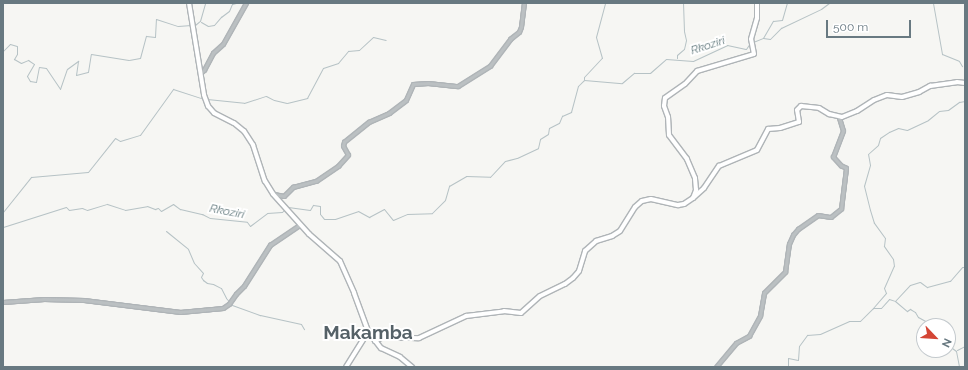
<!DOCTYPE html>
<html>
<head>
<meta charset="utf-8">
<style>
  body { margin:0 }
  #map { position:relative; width:968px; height:370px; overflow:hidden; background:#f6f6f3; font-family:Raleway,sans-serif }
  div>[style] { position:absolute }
  .stream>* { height:1px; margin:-0.5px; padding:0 0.5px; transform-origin:0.5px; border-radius:0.5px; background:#b6c2c5 }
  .roads { filter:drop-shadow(1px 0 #afb4b7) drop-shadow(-1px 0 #afb4b7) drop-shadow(0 1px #afb4b7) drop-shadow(0 -1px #afb4b7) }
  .minor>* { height:2.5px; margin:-1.25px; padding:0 1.25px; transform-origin:1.25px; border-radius:1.25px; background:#bbc0c2 }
  .major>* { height:4px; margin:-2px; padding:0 2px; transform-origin:2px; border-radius:2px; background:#fff }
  span { translate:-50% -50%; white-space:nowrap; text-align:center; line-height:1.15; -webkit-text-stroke:4px #fff; paint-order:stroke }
  .water-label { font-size:12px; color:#637a7e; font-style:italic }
  .town-label { font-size:19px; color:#556167; font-weight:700 }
  .frame { position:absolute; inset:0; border:4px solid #687981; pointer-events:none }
  .north { position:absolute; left:916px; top:318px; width:40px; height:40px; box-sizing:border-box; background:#fff; border:1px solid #c3c9cd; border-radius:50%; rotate:115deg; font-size:11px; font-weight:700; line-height:16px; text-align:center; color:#687981 }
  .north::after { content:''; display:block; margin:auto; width:14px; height:18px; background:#d44535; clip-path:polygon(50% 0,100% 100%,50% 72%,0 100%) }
  .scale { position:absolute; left:826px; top:20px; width:85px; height:18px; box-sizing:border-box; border:2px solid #687981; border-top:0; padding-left:5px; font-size:12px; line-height:14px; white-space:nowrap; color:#687981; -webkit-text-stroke:3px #fff; paint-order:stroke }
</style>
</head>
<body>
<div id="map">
  <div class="stream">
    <div style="left:933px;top:3px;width:52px;rotate:80deg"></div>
    <div style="left:942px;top:54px;width:18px;rotate:22deg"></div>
    <div style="left:959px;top:61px;width:6px;rotate:59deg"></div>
    <div style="left:201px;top:22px;width:8px;rotate:30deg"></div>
    <div style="left:208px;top:26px;width:6px;rotate:-9deg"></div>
    <div style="left:214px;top:25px;width:11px;rotate:-49deg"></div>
    <div style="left:221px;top:17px;width:10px;rotate:-37deg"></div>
    <div style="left:229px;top:11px;width:8px;rotate:-67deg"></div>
    <div style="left:232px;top:4px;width:4px;rotate:-14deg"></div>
    <div style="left:195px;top:25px;width:6px;rotate:-39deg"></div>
    <div style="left:200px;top:21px;width:19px;rotate:-74deg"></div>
    <div style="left:763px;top:38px;width:7px;rotate:8deg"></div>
    <div style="left:770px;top:39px;width:16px;rotate:-45deg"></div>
    <div style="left:781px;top:28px;width:44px;rotate:-25.4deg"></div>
    <div style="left:821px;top:9px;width:10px;rotate:-37deg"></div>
    <div style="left:753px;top:42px;width:11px;rotate:-22deg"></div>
    <div style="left:763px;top:38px;width:20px;rotate:-60deg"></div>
    <div style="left:773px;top:21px;width:9px;rotate:-6deg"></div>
    <div style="left:782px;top:20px;width:18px;rotate:-74deg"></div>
    <div style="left:3px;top:51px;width:10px;rotate:-45deg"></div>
    <div style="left:10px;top:44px;width:7px;rotate:16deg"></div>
    <div style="left:17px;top:46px;width:8px;rotate:90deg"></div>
    <div style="left:17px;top:54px;width:6px;rotate:121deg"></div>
    <div style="left:14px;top:59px;width:8px;rotate:30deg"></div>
    <div style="left:21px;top:63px;width:8px;rotate:-23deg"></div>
    <div style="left:28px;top:60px;width:7px;rotate:34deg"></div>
    <div style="left:34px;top:64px;width:14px;rotate:120deg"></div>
    <div style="left:27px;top:76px;width:6px;rotate:59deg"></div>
    <div style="left:30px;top:81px;width:6px;rotate:9deg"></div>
    <div style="left:36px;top:82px;width:15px;rotate:-79deg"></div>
    <div style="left:39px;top:67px;width:7px;rotate:8deg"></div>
    <div style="left:46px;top:68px;width:25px;rotate:56deg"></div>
    <div style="left:60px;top:89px;width:21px;rotate:-71deg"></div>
    <div style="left:67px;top:69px;width:14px;rotate:-36deg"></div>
    <div style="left:78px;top:61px;width:14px;rotate:98deg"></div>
    <div style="left:76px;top:75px;width:12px;rotate:-14deg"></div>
    <div style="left:88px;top:72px;width:18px;rotate:-81deg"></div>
    <div style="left:91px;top:54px;width:38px;rotate:9deg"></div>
    <div style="left:129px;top:60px;width:11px;rotate:-10deg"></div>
    <div style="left:140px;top:58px;width:23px;rotate:-75deg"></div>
    <div style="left:146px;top:36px;width:9px;rotate:6deg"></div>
    <div style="left:155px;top:37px;width:18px;rotate:-87deg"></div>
    <div style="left:156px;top:19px;width:23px;rotate:18deg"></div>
    <div style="left:178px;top:26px;width:13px;rotate:-4deg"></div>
    <div style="left:677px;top:58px;width:3px;rotate:-90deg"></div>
    <div style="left:677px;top:55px;width:9px;rotate:-41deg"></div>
    <div style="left:684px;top:49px;width:9px;rotate:-77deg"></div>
    <div style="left:686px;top:40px;width:9px;rotate:-103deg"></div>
    <div style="left:684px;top:31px;width:28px;rotate:-92deg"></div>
    <div style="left:584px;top:79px;width:2px;rotate:-90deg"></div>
    <div style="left:584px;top:77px;width:26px;rotate:-47deg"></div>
    <div style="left:602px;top:58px;width:22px;rotate:-106deg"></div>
    <div style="left:596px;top:37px;width:35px;rotate:-75deg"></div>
    <div style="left:207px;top:99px;width:37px;rotate:6deg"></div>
    <div style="left:244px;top:103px;width:23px;rotate:-18deg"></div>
    <div style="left:266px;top:96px;width:9px;rotate:27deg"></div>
    <div style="left:274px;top:100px;width:13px;rotate:13deg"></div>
    <div style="left:287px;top:103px;width:21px;rotate:-14deg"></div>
    <div style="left:307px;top:98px;width:34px;rotate:-62deg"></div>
    <div style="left:323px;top:68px;width:16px;rotate:-18deg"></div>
    <div style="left:338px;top:63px;width:16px;rotate:-50deg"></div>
    <div style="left:348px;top:51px;width:11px;rotate:-5deg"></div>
    <div style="left:359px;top:50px;width:19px;rotate:-43deg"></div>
    <div style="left:373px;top:37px;width:13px;rotate:13deg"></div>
    <div style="left:288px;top:207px;width:22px;rotate:8deg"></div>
    <div style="left:310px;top:210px;width:6px;rotate:-59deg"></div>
    <div style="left:313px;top:205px;width:7px;rotate:8deg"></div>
    <div style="left:320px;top:206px;width:8px;rotate:90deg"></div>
    <div style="left:320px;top:214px;width:6px;rotate:51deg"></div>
    <div style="left:324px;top:219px;width:11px"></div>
    <div style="left:335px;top:219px;width:24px;rotate:-19deg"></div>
    <div style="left:358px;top:211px;width:13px;rotate:29deg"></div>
    <div style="left:369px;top:217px;width:17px;rotate:-28deg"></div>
    <div style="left:384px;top:209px;width:14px;rotate:51deg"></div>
    <div style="left:393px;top:220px;width:15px;rotate:-23deg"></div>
    <div style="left:407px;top:214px;width:25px;rotate:-2deg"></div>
    <div style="left:432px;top:213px;width:18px;rotate:-45deg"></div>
    <div style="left:445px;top:200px;width:15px;rotate:-74deg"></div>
    <div style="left:449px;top:186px;width:20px;rotate:-30deg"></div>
    <div style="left:466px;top:176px;width:24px;rotate:2deg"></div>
    <div style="left:490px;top:177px;width:22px;rotate:-47deg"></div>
    <div style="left:505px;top:161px;width:12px;rotate:-14deg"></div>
    <div style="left:517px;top:158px;width:23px;rotate:-25deg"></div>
    <div style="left:538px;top:148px;width:9px;rotate:-77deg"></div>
    <div style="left:540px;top:139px;width:9px;rotate:-32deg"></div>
    <div style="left:548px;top:134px;width:6px;rotate:-81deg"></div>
    <div style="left:549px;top:128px;width:11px;rotate:-27deg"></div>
    <div style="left:559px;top:123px;width:8px;rotate:-67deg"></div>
    <div style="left:562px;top:116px;width:10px;rotate:-24deg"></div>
    <div style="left:571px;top:112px;width:27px;rotate:-75deg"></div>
    <div style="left:578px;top:86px;width:8px;rotate:-45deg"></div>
    <div style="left:584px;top:80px;width:38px;rotate:5deg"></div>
    <div style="left:622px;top:83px;width:16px;rotate:-40deg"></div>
    <div style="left:634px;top:73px;width:16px"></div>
    <div style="left:650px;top:73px;width:21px;rotate:-41deg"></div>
    <div style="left:666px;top:59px;width:27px;rotate:4deg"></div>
    <div style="left:693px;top:61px;width:38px;rotate:-25deg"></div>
    <div style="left:727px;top:45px;width:19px;rotate:12deg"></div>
    <div style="left:746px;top:49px;width:7px;rotate:-56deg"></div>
    <div style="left:3px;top:212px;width:45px;rotate:-51.3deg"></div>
    <div style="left:31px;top:177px;width:57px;rotate:-5deg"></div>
    <div style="left:88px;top:172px;width:43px;rotate:-51.5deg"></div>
    <div style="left:115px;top:138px;width:6px;rotate:31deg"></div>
    <div style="left:120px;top:141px;width:21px;rotate:-17deg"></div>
    <div style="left:140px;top:135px;width:57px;rotate:-54.3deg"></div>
    <div style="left:173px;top:89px;width:32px;rotate:18deg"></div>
    <div style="left:3px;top:227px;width:66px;rotate:-17.6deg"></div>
    <div style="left:66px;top:207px;width:4px;rotate:45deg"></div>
    <div style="left:69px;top:210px;width:13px;rotate:-9deg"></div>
    <div style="left:82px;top:208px;width:5px;rotate:22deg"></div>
    <div style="left:87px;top:210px;width:21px;rotate:-17deg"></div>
    <div style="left:107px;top:204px;width:19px;rotate:18deg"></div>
    <div style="left:125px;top:210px;width:22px;rotate:-10deg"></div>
    <div style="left:147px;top:206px;width:9px;rotate:21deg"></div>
    <div style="left:155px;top:209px;width:3px;rotate:-18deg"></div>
    <div style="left:158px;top:208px;width:4px;rotate:45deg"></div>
    <div style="left:161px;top:211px;width:14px;rotate:-30deg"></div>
    <div style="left:173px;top:204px;width:9px;rotate:36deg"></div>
    <div style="left:180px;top:209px;width:23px;rotate:13deg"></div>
    <div style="left:202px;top:214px;width:9px;rotate:27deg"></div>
    <div style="left:210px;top:218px;width:37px;rotate:6deg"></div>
    <div style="left:247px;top:222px;width:5px;rotate:53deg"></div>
    <div style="left:250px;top:226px;width:21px;rotate:-37deg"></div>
    <div style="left:267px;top:213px;width:15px;rotate:-4deg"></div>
    <div style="left:282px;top:212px;width:4px;rotate:-45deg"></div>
    <div style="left:166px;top:231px;width:28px;rotate:39deg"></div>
    <div style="left:188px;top:249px;width:15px;rotate:67deg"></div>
    <div style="left:194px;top:263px;width:13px;rotate:48deg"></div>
    <div style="left:203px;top:273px;width:4px;rotate:117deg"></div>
    <div style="left:201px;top:277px;width:4px;rotate:56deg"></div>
    <div style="left:203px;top:280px;width:5px;rotate:37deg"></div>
    <div style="left:207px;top:283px;width:6px;rotate:9deg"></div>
    <div style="left:213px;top:284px;width:9px;rotate:27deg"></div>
    <div style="left:221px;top:288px;width:11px;rotate:63deg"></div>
    <div style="left:226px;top:298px;width:9px;rotate:49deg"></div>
    <div style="left:232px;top:305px;width:30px;rotate:20deg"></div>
    <div style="left:260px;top:315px;width:42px;rotate:12.4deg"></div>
    <div style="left:301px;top:324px;width:6px;rotate:59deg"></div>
    <div style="left:895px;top:301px;width:16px;rotate:40deg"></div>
    <div style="left:907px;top:311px;width:4px;rotate:-34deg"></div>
    <div style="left:910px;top:309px;width:6px;rotate:31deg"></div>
    <div style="left:915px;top:312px;width:6px;rotate:59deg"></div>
    <div style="left:918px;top:317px;width:13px;rotate:29deg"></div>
    <div style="left:929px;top:323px;width:3px;rotate:90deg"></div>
    <div style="left:873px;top:308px;width:20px;rotate:-49deg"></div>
    <div style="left:886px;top:293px;width:5px;rotate:-112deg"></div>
    <div style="left:884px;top:288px;width:24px;rotate:-66deg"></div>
    <div style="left:894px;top:266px;width:7px;rotate:-98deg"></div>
    <div style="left:893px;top:259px;width:16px;rotate:-125deg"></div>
    <div style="left:884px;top:246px;width:8px;rotate:-83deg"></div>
    <div style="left:885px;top:238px;width:19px;rotate:-126deg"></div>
    <div style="left:874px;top:223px;width:14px;rotate:-107deg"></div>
    <div style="left:870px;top:210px;width:25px;rotate:-104deg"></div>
    <div style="left:864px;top:186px;width:22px;rotate:-74deg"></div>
    <div style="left:870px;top:165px;width:11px;rotate:-100deg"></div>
    <div style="left:868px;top:154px;width:13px;rotate:-42deg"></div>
    <div style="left:878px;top:145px;width:7px;rotate:-74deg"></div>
    <div style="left:880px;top:138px;width:11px;rotate:-34deg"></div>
    <div style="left:889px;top:132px;width:10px;rotate:-24deg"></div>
    <div style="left:898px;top:128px;width:9px;rotate:13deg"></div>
    <div style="left:907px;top:130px;width:23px;rotate:-25deg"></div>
    <div style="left:928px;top:120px;width:14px;rotate:-39deg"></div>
    <div style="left:939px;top:111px;width:9px;rotate:-6deg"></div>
    <div style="left:948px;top:110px;width:14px;rotate:-36deg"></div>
    <div style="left:959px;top:102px;width:6px;rotate:-9deg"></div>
    <div style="left:948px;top:345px;width:10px;rotate:37deg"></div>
    <div style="left:956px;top:351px;width:16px;rotate:79deg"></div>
    <div style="left:957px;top:350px;width:9px;rotate:-27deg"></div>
    <div style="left:788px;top:367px;width:9px;rotate:-90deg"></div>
    <div style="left:788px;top:358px;width:10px;rotate:11deg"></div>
    <div style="left:798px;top:360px;width:14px;rotate:-86deg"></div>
    <div style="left:799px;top:346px;width:14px;rotate:-54deg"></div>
    <div style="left:807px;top:335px;width:13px;rotate:-4deg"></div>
    <div style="left:820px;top:334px;width:32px;rotate:-24deg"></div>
    <div style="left:849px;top:321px;width:11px"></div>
    <div style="left:860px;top:321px;width:18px;rotate:-45deg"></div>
    <div style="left:873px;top:308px;width:8px"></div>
    <div style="left:881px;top:308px;width:12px;rotate:-48deg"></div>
    <div style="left:889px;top:299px;width:6px;rotate:18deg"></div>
    <div style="left:895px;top:301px;width:22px;rotate:-47deg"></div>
    <div style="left:910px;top:285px;width:10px;rotate:-17deg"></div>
    <div style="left:920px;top:282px;width:9px;rotate:36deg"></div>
    <div style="left:927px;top:287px;width:24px;rotate:-15deg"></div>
    <div style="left:950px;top:281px;width:18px;rotate:-49deg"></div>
    <div style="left:962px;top:267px;width:3px"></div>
  </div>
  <div class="roads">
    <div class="minor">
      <div style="left:200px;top:73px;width:5px;rotate:-37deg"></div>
      <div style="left:204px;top:70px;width:19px;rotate:-62deg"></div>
      <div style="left:213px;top:53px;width:13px;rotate:-42deg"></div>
      <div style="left:223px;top:44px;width:47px;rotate:-60.7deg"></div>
      <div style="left:274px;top:194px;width:10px;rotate:11deg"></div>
      <div style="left:284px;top:196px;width:13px;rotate:-45deg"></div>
      <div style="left:293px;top:187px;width:24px;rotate:-15deg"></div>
      <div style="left:316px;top:181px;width:27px;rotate:-34deg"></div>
      <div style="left:338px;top:166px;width:15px;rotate:-48deg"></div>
      <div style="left:348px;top:155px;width:10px;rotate:-119deg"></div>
      <div style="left:343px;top:146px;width:4px;rotate:-76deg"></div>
      <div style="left:344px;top:142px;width:32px;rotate:-39deg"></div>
      <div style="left:369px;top:122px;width:22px;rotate:-24deg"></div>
      <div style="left:389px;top:113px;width:21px;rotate:-37deg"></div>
      <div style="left:406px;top:100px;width:17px;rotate:-66deg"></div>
      <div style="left:413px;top:84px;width:15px;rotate:-4deg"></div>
      <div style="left:428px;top:83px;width:30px;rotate:6deg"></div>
      <div style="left:458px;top:86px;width:38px;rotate:-32deg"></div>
      <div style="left:490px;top:66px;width:34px;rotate:-53deg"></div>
      <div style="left:510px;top:39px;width:11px;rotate:-38deg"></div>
      <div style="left:519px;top:32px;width:5px;rotate:-68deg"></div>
      <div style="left:521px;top:27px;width:24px;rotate:-83deg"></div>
      <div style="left:3px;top:302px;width:41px;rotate:-4.2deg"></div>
      <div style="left:44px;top:299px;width:40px;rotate:1.4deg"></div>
      <div style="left:84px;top:300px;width:97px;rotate:7.1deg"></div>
      <div style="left:180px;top:312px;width:43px;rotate:-5.3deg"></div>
      <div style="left:223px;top:308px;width:7px;rotate:-34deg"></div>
      <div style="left:229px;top:304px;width:12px;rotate:-55deg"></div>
      <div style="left:236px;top:294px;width:11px;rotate:-45deg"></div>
      <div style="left:244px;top:286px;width:49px;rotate:-57.6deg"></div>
      <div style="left:270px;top:245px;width:36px;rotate:-34deg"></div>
      <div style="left:716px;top:367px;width:31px;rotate:-50deg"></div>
      <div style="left:736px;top:343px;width:15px;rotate:-28deg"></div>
      <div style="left:749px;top:336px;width:23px;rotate:-61deg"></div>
      <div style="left:760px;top:316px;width:23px;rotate:-80deg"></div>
      <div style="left:764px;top:293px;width:30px;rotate:-45deg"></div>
      <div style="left:785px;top:272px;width:28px;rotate:-82deg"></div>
      <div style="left:789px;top:244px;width:10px;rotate:-66deg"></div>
      <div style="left:793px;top:235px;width:8px;rotate:-50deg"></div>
      <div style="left:798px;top:229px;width:24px;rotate:-35deg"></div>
      <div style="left:818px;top:215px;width:13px;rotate:9deg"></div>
      <div style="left:831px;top:217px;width:13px;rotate:-39deg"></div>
      <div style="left:841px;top:209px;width:41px;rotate:-83deg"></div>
      <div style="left:846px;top:168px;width:5px;rotate:-158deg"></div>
      <div style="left:841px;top:166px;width:12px;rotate:-132deg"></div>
      <div style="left:833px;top:157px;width:28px;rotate:-69deg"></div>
      <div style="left:843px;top:131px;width:14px;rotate:-107deg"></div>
    </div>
    <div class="major">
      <div style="left:189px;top:3px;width:93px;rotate:80.7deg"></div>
      <div style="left:204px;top:95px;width:12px;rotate:70deg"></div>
      <div style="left:208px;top:106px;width:9px;rotate:49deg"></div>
      <div style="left:214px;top:113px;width:22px;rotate:27deg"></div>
      <div style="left:234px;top:123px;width:13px;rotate:39deg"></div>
      <div style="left:244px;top:131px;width:17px;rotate:57deg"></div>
      <div style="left:253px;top:145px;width:38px;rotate:72deg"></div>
      <div style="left:265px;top:181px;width:15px;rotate:58deg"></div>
      <div style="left:273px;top:194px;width:54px;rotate:48deg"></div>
      <div style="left:309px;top:234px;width:41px;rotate:41.1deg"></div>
      <div style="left:340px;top:261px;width:35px;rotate:66deg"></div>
      <div style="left:354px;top:293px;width:40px;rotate:69.8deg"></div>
      <div style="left:368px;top:331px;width:3px;rotate:108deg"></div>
      <div style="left:367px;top:334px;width:2px"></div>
      <div style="left:369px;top:334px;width:3px;rotate:-45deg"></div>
      <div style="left:371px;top:332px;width:3px;rotate:-162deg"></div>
      <div style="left:693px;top:198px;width:15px;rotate:-42deg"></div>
      <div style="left:704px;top:188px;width:27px;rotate:-56deg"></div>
      <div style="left:719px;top:166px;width:41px;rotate:-22.8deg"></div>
      <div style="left:757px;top:150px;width:24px;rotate:-62deg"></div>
      <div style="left:768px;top:129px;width:12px;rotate:-5deg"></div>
      <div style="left:780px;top:128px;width:20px;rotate:-18deg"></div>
      <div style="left:799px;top:122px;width:12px;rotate:-99deg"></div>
      <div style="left:797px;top:110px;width:6px;rotate:-45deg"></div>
      <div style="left:801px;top:106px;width:18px;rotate:6deg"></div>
      <div style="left:819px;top:108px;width:12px;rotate:31deg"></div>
      <div style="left:829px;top:114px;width:13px;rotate:13deg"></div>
      <div style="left:842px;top:117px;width:16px;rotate:-22deg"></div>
      <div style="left:857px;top:111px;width:20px;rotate:-33deg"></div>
      <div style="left:874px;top:100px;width:14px;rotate:-21deg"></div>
      <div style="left:887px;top:95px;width:15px;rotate:8deg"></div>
      <div style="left:902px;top:97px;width:18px;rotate:-16deg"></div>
      <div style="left:919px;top:92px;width:13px;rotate:-29deg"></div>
      <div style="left:930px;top:86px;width:27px;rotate:-8deg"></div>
      <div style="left:957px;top:82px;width:8px;rotate:7deg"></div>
      <div style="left:370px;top:334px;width:18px;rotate:52deg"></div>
      <div style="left:381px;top:348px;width:21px;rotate:25deg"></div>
      <div style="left:400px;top:357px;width:16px;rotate:40deg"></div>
      <div style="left:375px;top:341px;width:9px;rotate:-27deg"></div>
      <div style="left:383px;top:337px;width:36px;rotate:2deg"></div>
      <div style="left:419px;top:338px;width:52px;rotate:-25.1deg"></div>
      <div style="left:466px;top:316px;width:38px;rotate:-7deg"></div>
      <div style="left:504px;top:311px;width:17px;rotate:7deg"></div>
      <div style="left:521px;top:313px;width:25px;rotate:-42deg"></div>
      <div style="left:540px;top:296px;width:28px;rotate:-26deg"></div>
      <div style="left:565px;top:284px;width:10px;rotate:-37deg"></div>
      <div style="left:573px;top:278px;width:9px;rotate:-49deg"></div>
      <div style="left:579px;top:271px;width:21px;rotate:-73deg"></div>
      <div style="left:585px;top:251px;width:15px;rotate:-42deg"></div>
      <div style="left:596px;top:241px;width:17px;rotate:-17deg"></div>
      <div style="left:612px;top:236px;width:9px;rotate:-32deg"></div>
      <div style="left:620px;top:231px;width:28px;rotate:-58deg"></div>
      <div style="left:635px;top:207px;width:9px;rotate:-41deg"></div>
      <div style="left:642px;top:201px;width:9px;rotate:-13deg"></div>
      <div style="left:651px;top:199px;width:28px;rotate:13deg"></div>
      <div style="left:678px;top:205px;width:6px;rotate:-9deg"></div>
      <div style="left:684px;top:204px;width:11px;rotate:-34deg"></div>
      <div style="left:693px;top:198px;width:9px;rotate:-69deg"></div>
      <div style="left:696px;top:190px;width:12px;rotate:-95deg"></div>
      <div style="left:695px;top:178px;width:21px;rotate:-113deg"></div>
      <div style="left:687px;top:159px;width:30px;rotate:-127deg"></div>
      <div style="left:669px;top:135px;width:18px;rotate:-93deg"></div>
      <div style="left:668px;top:117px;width:12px;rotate:-110deg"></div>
      <div style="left:664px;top:106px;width:8px;rotate:-83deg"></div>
      <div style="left:665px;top:98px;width:24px;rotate:-35deg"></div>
      <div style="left:685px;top:84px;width:18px;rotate:-47deg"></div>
      <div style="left:697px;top:71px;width:59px;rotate:-16.6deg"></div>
      <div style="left:754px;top:54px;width:15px;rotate:-101deg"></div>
      <div style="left:751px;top:39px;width:22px;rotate:-74deg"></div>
      <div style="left:757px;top:18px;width:15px;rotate:-90deg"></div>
      <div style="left:346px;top:367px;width:40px;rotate:-58deg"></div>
    </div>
  </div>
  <div class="water-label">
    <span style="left:708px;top:46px;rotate:-18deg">Rkoziri</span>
    <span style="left:227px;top:212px;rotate:11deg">Rkoziri</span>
  </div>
  <div class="town-label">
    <span style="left:368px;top:333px">Makamba</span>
  </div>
  <div class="frame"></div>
  <div class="north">N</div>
  <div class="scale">500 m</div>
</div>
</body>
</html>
